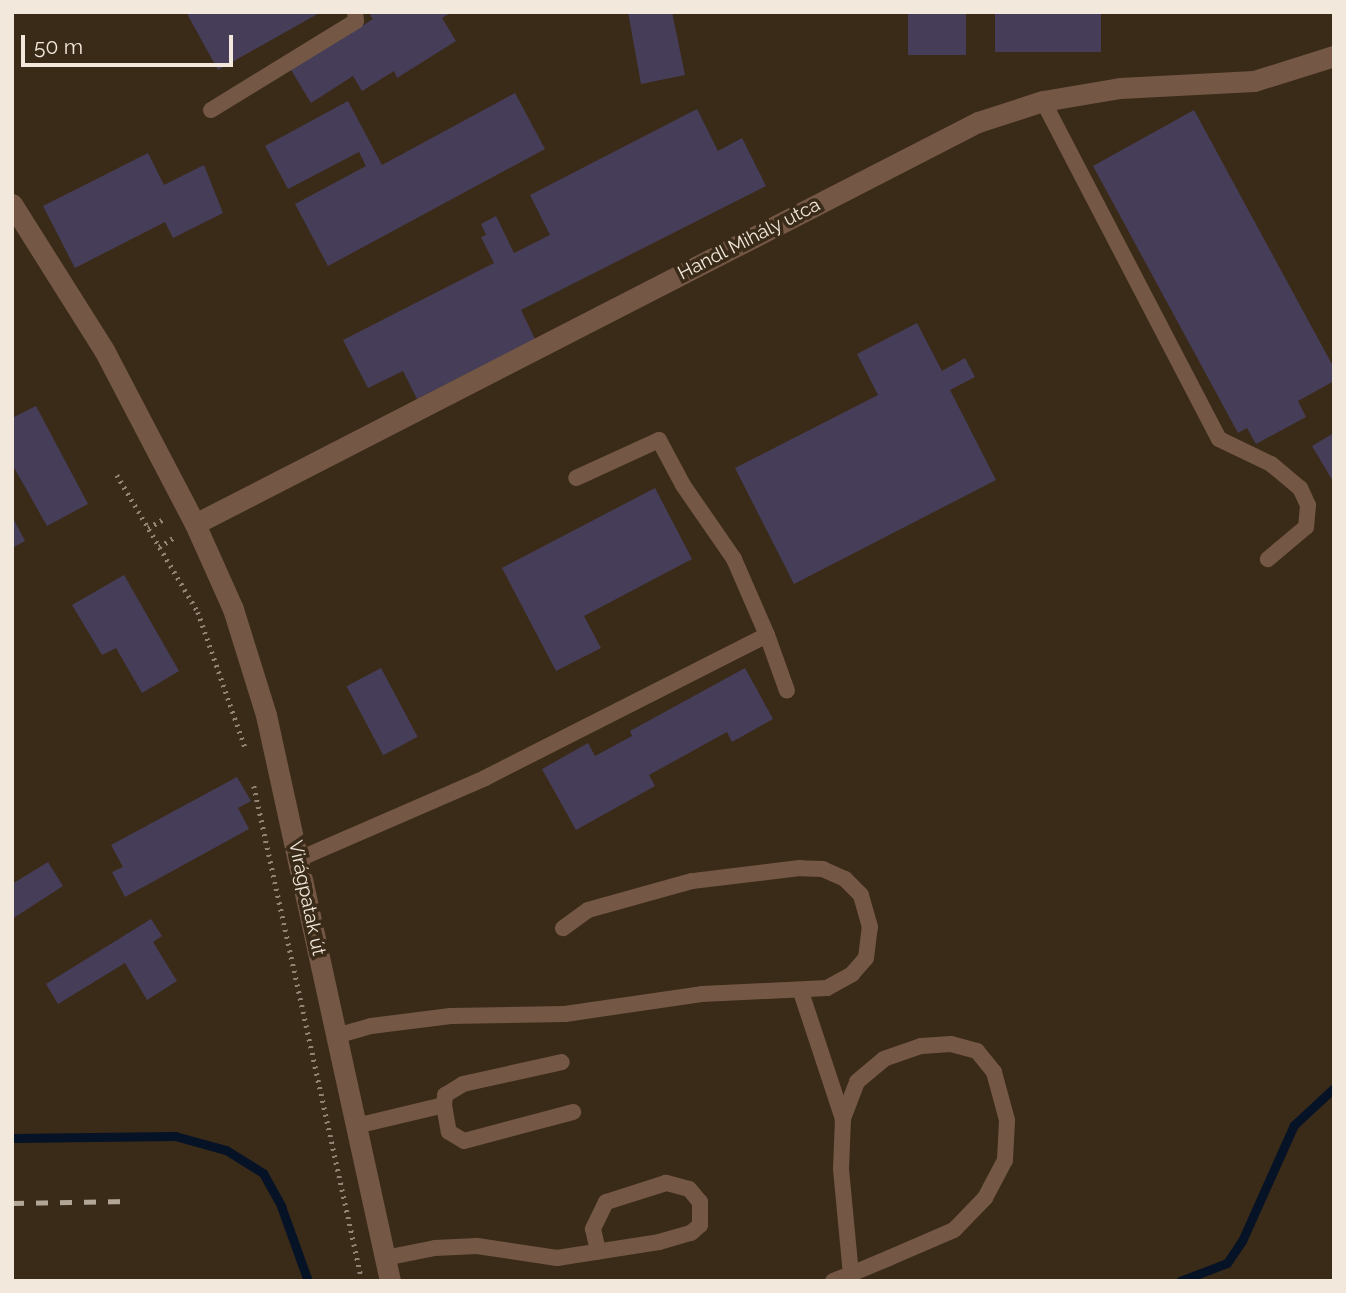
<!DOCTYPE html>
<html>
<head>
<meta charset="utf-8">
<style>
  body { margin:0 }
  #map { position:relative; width:1346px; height:1293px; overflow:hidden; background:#3a2a18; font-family:Raleway,sans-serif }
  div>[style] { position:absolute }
  .stream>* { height:9px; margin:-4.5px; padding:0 4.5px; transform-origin:4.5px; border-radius:4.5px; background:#061225 }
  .building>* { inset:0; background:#463e58; transform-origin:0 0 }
  .path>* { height:4.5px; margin-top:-2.25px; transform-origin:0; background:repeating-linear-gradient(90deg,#918475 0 2px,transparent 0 7px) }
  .lane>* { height:16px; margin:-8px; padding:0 8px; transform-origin:8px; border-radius:8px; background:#745845 }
  .street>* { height:21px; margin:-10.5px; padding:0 10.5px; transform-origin:10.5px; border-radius:10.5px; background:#745845 }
  .rail>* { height:5px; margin-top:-2.5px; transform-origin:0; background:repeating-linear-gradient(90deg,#b2a697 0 12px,transparent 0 24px) }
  span { translate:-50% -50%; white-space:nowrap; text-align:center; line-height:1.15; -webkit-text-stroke:7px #3a2a18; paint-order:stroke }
  .street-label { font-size:19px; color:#f2e8dc }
  .frame { position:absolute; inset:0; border:14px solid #f2e8dc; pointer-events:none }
  .scale { position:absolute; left:21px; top:35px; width:212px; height:32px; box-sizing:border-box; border:4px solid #f2e8dc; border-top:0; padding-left:9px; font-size:21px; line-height:24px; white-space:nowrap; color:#f2e8dc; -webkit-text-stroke:5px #3a2a18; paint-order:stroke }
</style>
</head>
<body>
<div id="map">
  <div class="stream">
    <div style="left:12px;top:1138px;width:163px;rotate:-0.7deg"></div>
    <div style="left:175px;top:1136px;width:53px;rotate:15.4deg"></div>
    <div style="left:226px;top:1150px;width:44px;rotate:31.9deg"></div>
    <div style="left:263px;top:1173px;width:38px;rotate:61deg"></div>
    <div style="left:281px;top:1206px;width:80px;rotate:70.2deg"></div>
    <div style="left:1180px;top:1281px;width:50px;rotate:-21deg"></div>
    <div style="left:1227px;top:1263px;width:27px;rotate:-56deg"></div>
    <div style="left:1242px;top:1241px;width:127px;rotate:-65.9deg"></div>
    <div style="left:1294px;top:1125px;width:54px;rotate:-42.8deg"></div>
  </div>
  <div class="building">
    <div style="clip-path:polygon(186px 12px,321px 12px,218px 70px)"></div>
    <div style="clip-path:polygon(374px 12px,452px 12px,442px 18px,456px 41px,397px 78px,394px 71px,362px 91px,353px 76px,311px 103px,291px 70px,373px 19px,370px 15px)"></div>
    <div style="clip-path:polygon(628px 12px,672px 12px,685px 75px,641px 84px)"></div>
    <div style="left:908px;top:12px;width:58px;height:43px"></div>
    <div style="left:995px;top:12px;width:106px;height:40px"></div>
    <div style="clip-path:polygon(515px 93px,545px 149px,328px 266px,295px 204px,366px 166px,359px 152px,288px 189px,265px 146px,348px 101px,382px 165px)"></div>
    <div style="clip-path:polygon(697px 109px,718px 151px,742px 138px,766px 186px,521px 310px,535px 339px,417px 399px,403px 371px,368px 388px,343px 340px,494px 263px,481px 237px,486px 235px,481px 224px,496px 216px,514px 253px,550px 235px,530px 195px)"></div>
    <div style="clip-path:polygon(1194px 110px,1334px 368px,1334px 381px,1298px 401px,1306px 417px,1256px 444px,1247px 428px,1238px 433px,1093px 166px)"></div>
    <div style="clip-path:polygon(148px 153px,164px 185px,204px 165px,223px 213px,173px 238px,165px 222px,75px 268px,43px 206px)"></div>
    <div style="clip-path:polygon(917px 323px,942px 371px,965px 358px,975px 377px,950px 390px,996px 480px,794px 584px,735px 468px,878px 395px,857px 354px)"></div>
    <div style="clip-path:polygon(36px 406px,88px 504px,47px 526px,12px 464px,12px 418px)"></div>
    <div style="clip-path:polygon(1334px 433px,1334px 483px,1312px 446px)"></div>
    <div style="clip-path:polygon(655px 488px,692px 559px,584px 616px,601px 648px,556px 671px,502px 568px)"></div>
    <div style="clip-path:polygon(12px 516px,25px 541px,12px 548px)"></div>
    <div style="clip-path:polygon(124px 575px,179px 671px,142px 693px,116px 648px,102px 655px,72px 605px)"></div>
    <div style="left:381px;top:668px;width:78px;height:39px;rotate:62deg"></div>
    <div style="clip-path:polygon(745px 668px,773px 719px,732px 742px,727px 732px,649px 775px,655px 786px,576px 830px,542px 769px,588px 743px,595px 756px,632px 736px,630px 731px)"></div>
    <div style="clip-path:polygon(237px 777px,251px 801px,238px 808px,249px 829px,125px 897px,112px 872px,123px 867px,111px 845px)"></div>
    <div style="clip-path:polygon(48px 862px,63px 886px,12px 919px,12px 884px)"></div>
    <div style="clip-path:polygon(151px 919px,162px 936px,153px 942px,177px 981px,147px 1000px,125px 963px,58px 1004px,46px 984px)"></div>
  </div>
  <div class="path">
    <div style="left:117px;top:475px;width:159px;rotate:59.4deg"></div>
    <div style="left:198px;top:612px;width:146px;rotate:70.8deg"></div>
    <div style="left:148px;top:528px;width:20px;rotate:-30deg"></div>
    <div style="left:159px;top:547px;width:20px;rotate:-33deg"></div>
    <div style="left:254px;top:786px;width:502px;rotate:77.68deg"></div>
  </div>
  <div class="lane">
    <div style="left:1043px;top:101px;width:381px;rotate:62.5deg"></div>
    <div style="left:1219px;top:439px;width:58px;rotate:25.7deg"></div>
    <div style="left:1271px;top:464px;width:38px;rotate:40deg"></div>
    <div style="left:1300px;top:488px;width:19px;rotate:65deg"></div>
    <div style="left:1308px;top:505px;width:22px;rotate:95deg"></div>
    <div style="left:1306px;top:527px;width:50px;rotate:139.9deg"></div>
    <div style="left:211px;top:110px;width:170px;rotate:-31.5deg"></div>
    <div style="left:356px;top:21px;width:9px;rotate:-96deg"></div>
    <div style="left:767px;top:635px;width:59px;rotate:70.3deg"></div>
    <div style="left:299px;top:859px;width:203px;rotate:-23.5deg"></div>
    <div style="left:485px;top:778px;width:316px;rotate:-26.9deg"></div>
    <div style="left:767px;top:635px;width:83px;rotate:-113.5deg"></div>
    <div style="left:734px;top:559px;width:90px;rotate:-124.6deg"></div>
    <div style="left:683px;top:485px;width:51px;rotate:-118.1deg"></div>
    <div style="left:659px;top:440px;width:91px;rotate:155.4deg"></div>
    <div style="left:801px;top:992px;width:134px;rotate:71.7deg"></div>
    <div style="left:336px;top:1036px;width:36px;rotate:-16deg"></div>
    <div style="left:371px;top:1026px;width:80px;rotate:-7.2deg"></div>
    <div style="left:450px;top:1016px;width:115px;rotate:-1deg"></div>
    <div style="left:565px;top:1014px;width:138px;rotate:-8.3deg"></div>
    <div style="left:702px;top:994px;width:125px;rotate:-2.7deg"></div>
    <div style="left:827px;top:988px;width:29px;rotate:-29deg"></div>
    <div style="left:852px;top:974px;width:21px;rotate:-49deg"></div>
    <div style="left:866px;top:958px;width:31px;rotate:-83deg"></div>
    <div style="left:870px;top:927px;width:33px;rotate:-106deg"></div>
    <div style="left:861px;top:895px;width:23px;rotate:-135deg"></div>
    <div style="left:845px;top:879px;width:24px;rotate:-156deg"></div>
    <div style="left:823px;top:869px;width:23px;rotate:-178deg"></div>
    <div style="left:800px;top:868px;width:109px;rotate:173.1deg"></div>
    <div style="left:692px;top:881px;width:108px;rotate:164.4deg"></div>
    <div style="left:588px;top:910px;width:31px;rotate:144deg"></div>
    <div style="left:444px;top:1105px;width:27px;rotate:80deg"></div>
    <div style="left:449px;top:1132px;width:17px;rotate:31deg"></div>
    <div style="left:464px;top:1141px;width:113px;rotate:-14.9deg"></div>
    <div style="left:356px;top:1126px;width:90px;rotate:-13.4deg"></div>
    <div style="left:444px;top:1105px;width:10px;rotate:-84deg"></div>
    <div style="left:445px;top:1095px;width:21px;rotate:-31deg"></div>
    <div style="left:463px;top:1084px;width:101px;rotate:-12.5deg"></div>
    <div style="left:385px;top:1258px;width:51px;rotate:-11.3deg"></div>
    <div style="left:435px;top:1248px;width:42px;rotate:-2.7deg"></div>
    <div style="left:477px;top:1246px;width:81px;rotate:8.5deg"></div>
    <div style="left:557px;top:1258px;width:103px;rotate:-8.9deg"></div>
    <div style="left:659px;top:1242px;width:33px;rotate:-16deg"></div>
    <div style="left:691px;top:1233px;width:12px;rotate:-42deg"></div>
    <div style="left:700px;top:1225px;width:23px;rotate:-90deg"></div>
    <div style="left:700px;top:1202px;width:17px;rotate:-130deg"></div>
    <div style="left:689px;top:1189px;width:24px;rotate:-165deg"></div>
    <div style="left:666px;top:1183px;width:63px;rotate:162.4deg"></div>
    <div style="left:606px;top:1202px;width:30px;rotate:116deg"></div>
    <div style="left:593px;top:1229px;width:23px;rotate:77deg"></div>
    <div style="left:833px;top:1281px;width:19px;rotate:-21deg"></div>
    <div style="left:851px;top:1274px;width:41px;rotate:-22.8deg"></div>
    <div style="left:889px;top:1258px;width:71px;rotate:-23.3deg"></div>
    <div style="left:954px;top:1230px;width:45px;rotate:-45.9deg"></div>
    <div style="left:985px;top:1198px;width:43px;rotate:-62.2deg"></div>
    <div style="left:1005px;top:1160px;width:40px;rotate:-87.1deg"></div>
    <div style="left:1007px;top:1120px;width:50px;rotate:-105.2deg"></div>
    <div style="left:994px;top:1072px;width:27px;rotate:-129deg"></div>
    <div style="left:977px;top:1051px;width:27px;rotate:-165deg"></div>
    <div style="left:951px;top:1044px;width:30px;rotate:176deg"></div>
    <div style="left:921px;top:1046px;width:39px;rotate:161deg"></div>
    <div style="left:884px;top:1059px;width:35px;rotate:140deg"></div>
    <div style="left:857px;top:1082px;width:40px;rotate:111deg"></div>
    <div style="left:843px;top:1119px;width:50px;rotate:92.3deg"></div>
    <div style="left:841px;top:1169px;width:105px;rotate:84.6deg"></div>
  </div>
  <div class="street">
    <div style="left:12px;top:204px;width:173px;rotate:57.8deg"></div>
    <div style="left:104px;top:350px;width:196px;rotate:62.4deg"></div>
    <div style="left:195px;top:524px;width:93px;rotate:65.9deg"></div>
    <div style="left:233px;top:609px;width:111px;rotate:72.7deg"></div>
    <div style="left:266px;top:715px;width:579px;rotate:77.64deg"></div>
    <div style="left:195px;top:524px;width:880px;rotate:-27.18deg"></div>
    <div style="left:978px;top:122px;width:68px;rotate:-17.9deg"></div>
    <div style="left:1043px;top:101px;width:78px;rotate:-9.6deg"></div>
    <div style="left:1120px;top:88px;width:134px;rotate:-3deg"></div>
    <div style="left:1254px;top:81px;width:84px;rotate:-17.4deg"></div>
  </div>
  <div class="rail">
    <div style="left:12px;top:1203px;width:118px;rotate:-1deg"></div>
  </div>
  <div class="street-label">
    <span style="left:749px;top:239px;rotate:-27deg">Handl Mihály utca</span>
    <span style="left:307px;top:898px;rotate:78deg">Virágpatak út</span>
  </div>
  <div class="frame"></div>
  <div class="scale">50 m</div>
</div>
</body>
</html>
